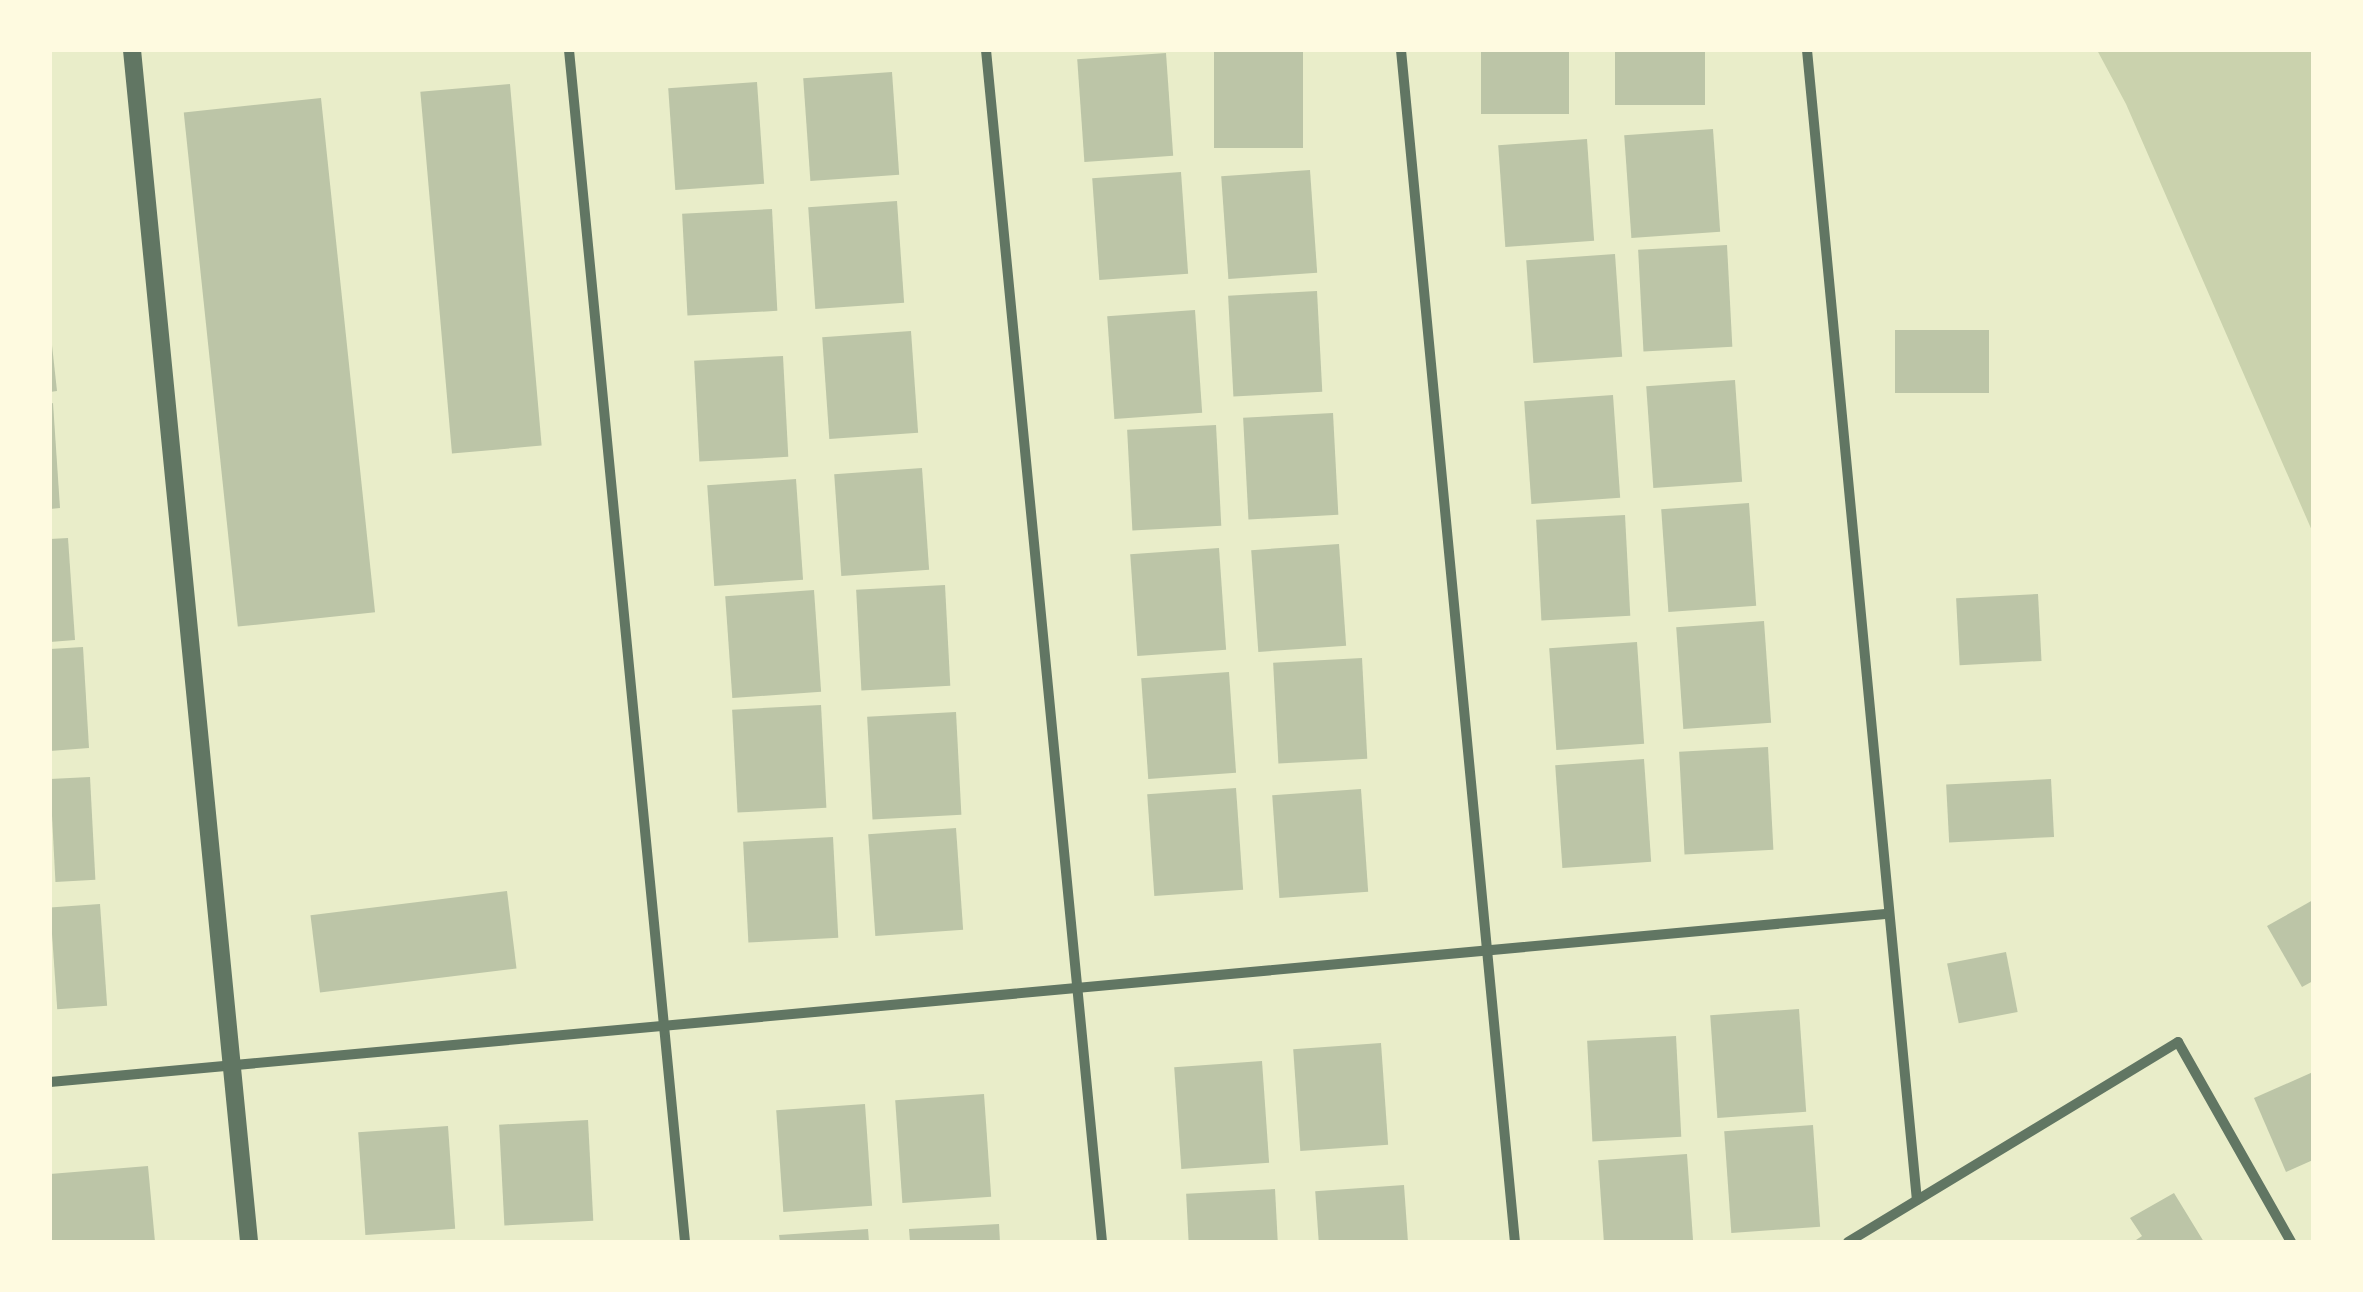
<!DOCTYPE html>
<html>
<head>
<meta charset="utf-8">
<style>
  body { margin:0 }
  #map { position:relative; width:2363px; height:1292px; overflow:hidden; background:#e9edc9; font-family:"Exo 2",sans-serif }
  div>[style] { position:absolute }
  .green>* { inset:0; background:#cad2ad }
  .building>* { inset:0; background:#bcc5a7; transform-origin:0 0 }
  .minor>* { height:10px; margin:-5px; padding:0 5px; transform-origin:5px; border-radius:5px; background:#617663 }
  .tertiary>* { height:18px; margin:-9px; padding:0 9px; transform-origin:9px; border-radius:9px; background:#617663 }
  span { translate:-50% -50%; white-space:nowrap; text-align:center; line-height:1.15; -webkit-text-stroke:10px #fefae0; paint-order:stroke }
  .frame { position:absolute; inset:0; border:52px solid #fefae0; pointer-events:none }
</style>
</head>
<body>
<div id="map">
  <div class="green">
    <div style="clip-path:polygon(2097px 50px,2313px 50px,2313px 533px,2126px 104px)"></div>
  </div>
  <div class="building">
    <div style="left:1214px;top:50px;width:89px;height:98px"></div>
    <div style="left:1481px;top:50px;width:88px;height:64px"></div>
    <div style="left:1615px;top:50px;width:90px;height:55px"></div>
    <div style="left:1166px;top:53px;width:103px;height:89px;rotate:86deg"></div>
    <div style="left:892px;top:72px;width:103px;height:89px;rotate:86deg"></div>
    <div style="left:757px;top:82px;width:102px;height:89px;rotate:86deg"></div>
    <div style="left:510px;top:84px;width:363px;height:90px;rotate:85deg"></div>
    <div style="left:321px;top:98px;width:517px;height:138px;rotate:84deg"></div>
    <div style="left:1713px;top:129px;width:103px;height:89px;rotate:86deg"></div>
    <div style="left:1587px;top:139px;width:102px;height:89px;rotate:86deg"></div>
    <div style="left:1310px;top:170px;width:103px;height:89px;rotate:86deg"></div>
    <div style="left:1181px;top:172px;width:102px;height:89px;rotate:86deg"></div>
    <div style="left:897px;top:201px;width:102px;height:89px;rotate:86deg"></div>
    <div style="left:772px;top:209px;width:102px;height:90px;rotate:87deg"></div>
    <div style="left:1727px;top:245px;width:102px;height:89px;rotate:87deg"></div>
    <div style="left:1615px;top:254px;width:103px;height:89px;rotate:86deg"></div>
    <div style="left:1317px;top:291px;width:101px;height:89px;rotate:87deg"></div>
    <div style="left:1195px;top:310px;width:103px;height:88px;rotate:86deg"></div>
    <div style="clip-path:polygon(50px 327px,57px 391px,50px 392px)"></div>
    <div style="left:1895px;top:330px;width:94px;height:63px"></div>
    <div style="left:911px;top:331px;width:102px;height:89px;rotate:86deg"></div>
    <div style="left:783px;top:356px;width:101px;height:89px;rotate:87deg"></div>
    <div style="left:1735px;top:380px;width:102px;height:89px;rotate:86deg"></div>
    <div style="left:1613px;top:395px;width:103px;height:89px;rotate:86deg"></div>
    <div style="clip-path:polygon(53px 403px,60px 508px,50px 509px,50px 404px)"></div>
    <div style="left:1333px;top:413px;width:102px;height:90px;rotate:87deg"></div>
    <div style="left:1216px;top:425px;width:101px;height:89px;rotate:87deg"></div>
    <div style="left:922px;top:468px;width:102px;height:88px;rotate:86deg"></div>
    <div style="left:796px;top:479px;width:101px;height:89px;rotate:86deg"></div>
    <div style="left:1749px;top:503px;width:103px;height:88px;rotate:86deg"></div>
    <div style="left:1625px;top:515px;width:101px;height:89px;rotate:87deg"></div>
    <div style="clip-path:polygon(68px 538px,75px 640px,50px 642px,50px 539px)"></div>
    <div style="left:1339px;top:544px;width:102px;height:88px;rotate:86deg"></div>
    <div style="left:1219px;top:548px;width:102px;height:89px;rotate:86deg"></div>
    <div style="left:945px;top:585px;width:101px;height:89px;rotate:87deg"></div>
    <div style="left:814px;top:590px;width:102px;height:89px;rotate:86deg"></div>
    <div style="left:2038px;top:594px;width:67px;height:82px;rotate:87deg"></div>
    <div style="left:1764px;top:621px;width:102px;height:88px;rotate:86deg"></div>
    <div style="left:1637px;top:642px;width:102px;height:88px;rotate:86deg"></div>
    <div style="clip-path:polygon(83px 647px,89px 748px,50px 751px,50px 649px)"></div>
    <div style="left:1362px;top:658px;width:101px;height:89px;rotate:87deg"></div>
    <div style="left:1229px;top:672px;width:101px;height:88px;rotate:86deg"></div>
    <div style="left:821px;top:705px;width:103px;height:89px;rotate:87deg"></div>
    <div style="left:956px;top:712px;width:103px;height:89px;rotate:87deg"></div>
    <div style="left:1768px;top:747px;width:103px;height:89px;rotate:87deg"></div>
    <div style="left:1644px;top:759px;width:103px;height:89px;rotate:86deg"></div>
    <div style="left:90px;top:777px;width:103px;height:40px;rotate:87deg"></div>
    <div style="left:2051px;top:779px;width:58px;height:105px;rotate:87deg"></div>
    <div style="left:1236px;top:788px;width:102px;height:89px;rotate:86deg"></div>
    <div style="left:1361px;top:789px;width:103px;height:89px;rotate:86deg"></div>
    <div style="left:956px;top:828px;width:102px;height:88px;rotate:86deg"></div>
    <div style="left:833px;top:837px;width:101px;height:90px;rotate:87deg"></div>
    <div style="left:507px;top:891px;width:78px;height:198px;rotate:83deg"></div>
    <div style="clip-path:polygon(2313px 900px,2313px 981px,2302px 987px,2267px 926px)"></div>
    <div style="left:100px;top:904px;width:102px;height:50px;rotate:86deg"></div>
    <div style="left:2006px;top:952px;width:61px;height:60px;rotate:79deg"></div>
    <div style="left:1799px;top:1009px;width:103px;height:89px;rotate:86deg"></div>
    <div style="left:1676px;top:1036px;width:101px;height:89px;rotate:87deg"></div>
    <div style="left:1381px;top:1043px;width:102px;height:88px;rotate:86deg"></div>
    <div style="left:1262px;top:1061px;width:102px;height:88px;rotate:86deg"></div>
    <div style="clip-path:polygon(2313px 1072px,2313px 1160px,2286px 1172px,2254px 1098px)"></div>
    <div style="left:984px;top:1094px;width:103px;height:89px;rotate:86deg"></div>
    <div style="left:865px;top:1104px;width:102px;height:89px;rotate:86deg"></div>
    <div style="left:588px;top:1120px;width:101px;height:89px;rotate:87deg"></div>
    <div style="left:1813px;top:1125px;width:102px;height:89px;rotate:86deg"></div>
    <div style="left:448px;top:1126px;width:103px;height:90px;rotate:86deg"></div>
    <div style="left:1687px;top:1154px;width:88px;height:89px;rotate:86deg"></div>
    <div style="clip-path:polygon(148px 1166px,155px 1242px,50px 1242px,50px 1174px)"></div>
    <div style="left:1404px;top:1185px;width:57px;height:89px;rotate:86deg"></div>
    <div style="left:1275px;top:1189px;width:53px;height:89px;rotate:87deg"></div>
    <div style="clip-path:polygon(2174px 1193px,2204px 1242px,2133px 1242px,2142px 1236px,2130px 1218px)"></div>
    <div style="clip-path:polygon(999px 1224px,1000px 1242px,910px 1242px,909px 1229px)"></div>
    <div style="clip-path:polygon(868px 1229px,869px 1242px,780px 1242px,779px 1235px)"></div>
  </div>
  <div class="minor">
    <div style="left:569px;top:50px;width:1198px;rotate:84.44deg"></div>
    <div style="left:986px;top:50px;width:1198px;rotate:84.44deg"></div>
    <div style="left:1401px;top:50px;width:1197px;rotate:84.54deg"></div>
    <div style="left:1807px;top:50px;width:1155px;rotate:84.54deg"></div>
    <div style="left:50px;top:1082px;width:1843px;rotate:-5.23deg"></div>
    <div style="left:1848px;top:1242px;width:386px;rotate:-31.2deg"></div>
    <div style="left:2178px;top:1042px;width:230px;rotate:60.5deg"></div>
  </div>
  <div class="tertiary">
    <div style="left:132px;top:50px;width:1198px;rotate:84.39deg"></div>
  </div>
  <div class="frame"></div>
</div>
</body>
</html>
